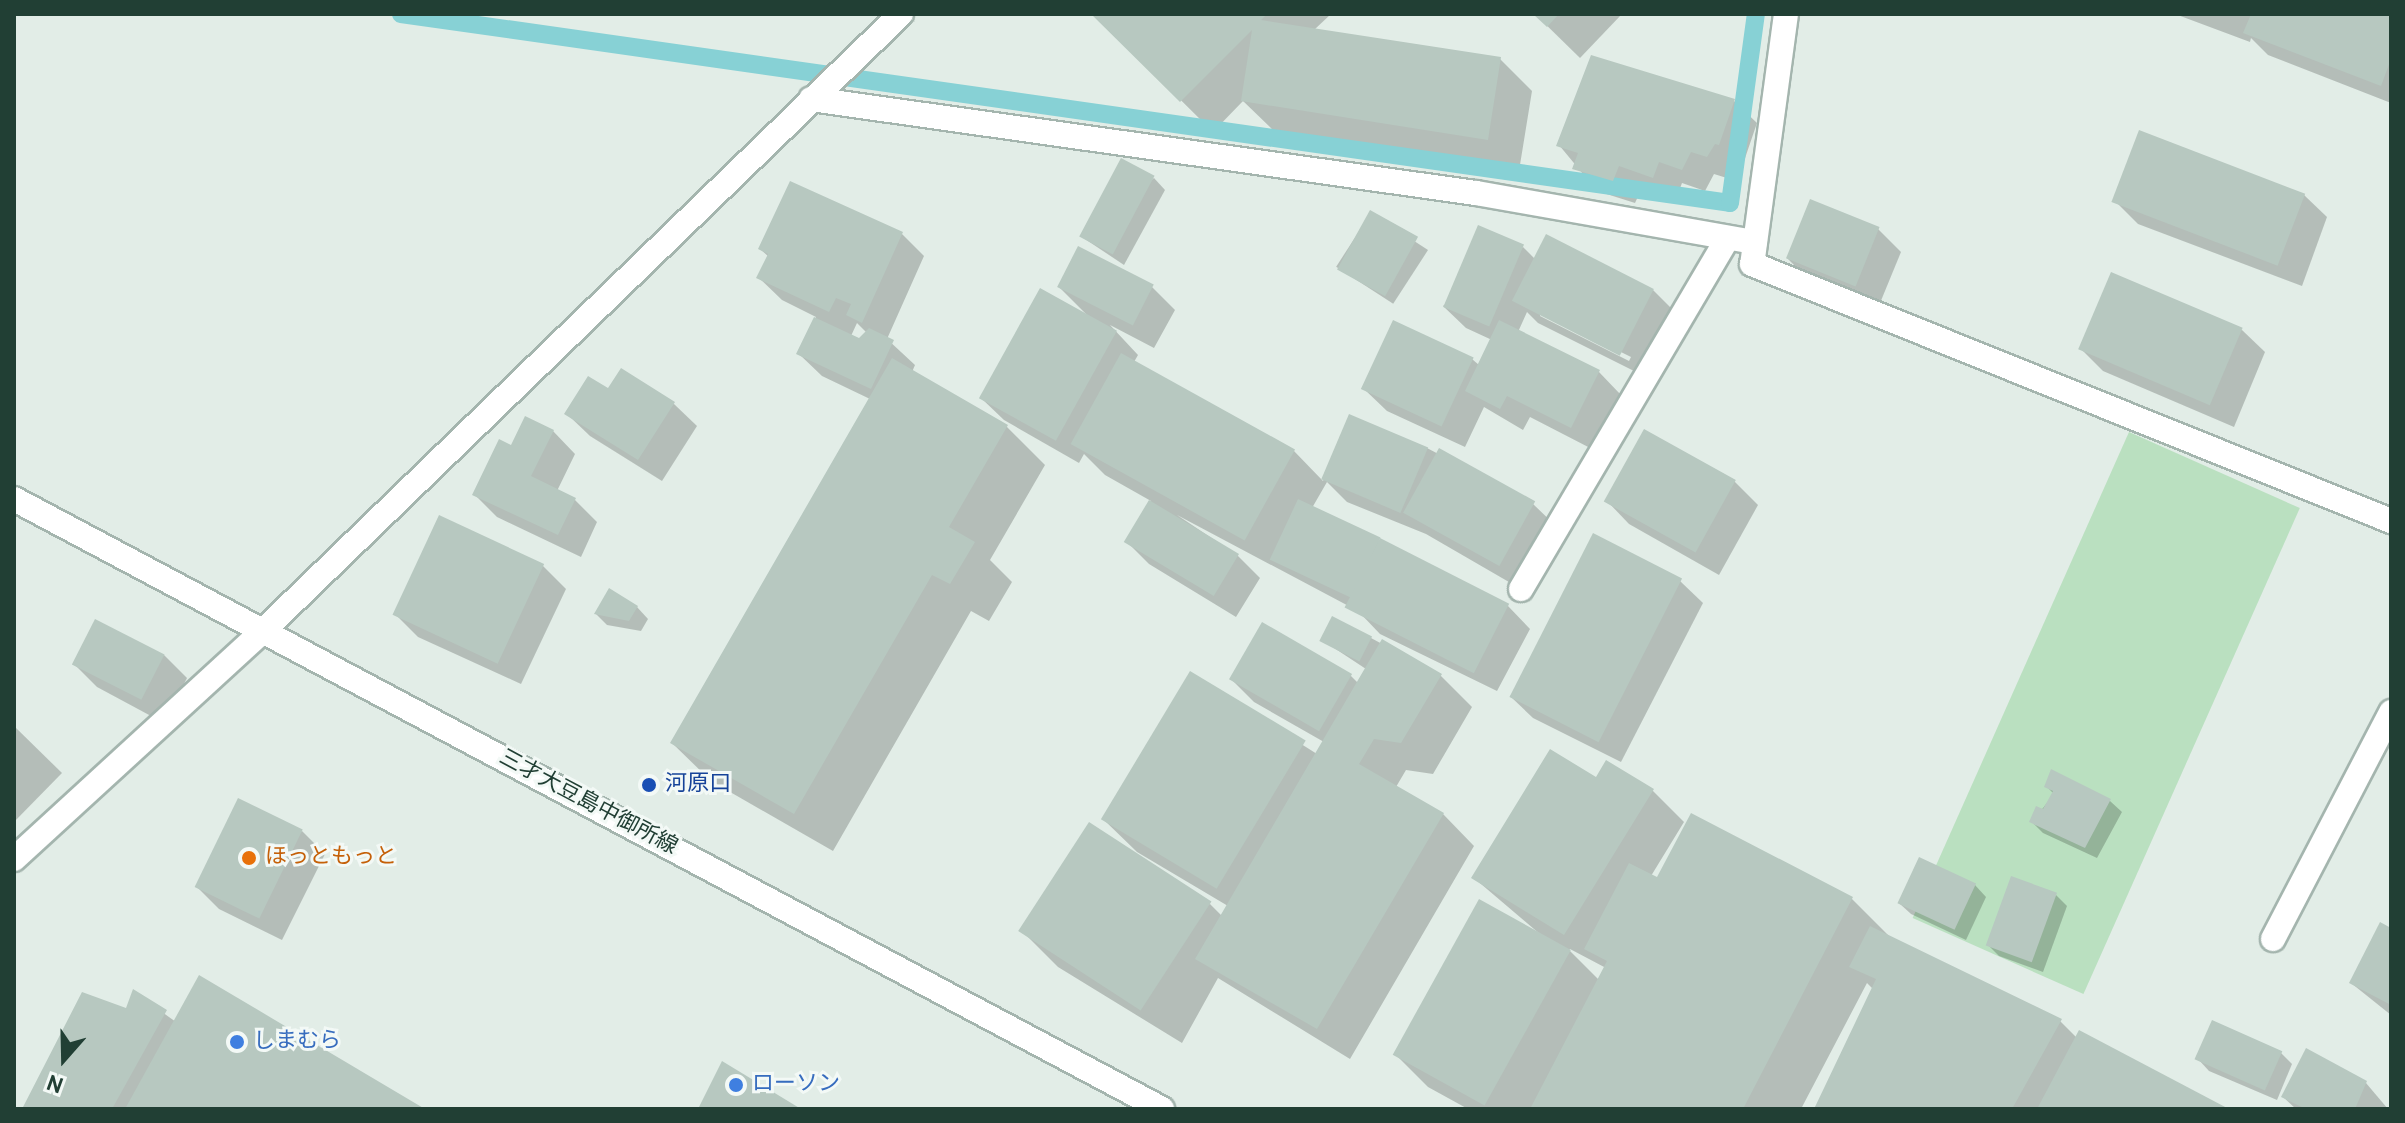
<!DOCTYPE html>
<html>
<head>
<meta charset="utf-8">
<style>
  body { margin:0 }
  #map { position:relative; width:2405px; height:1123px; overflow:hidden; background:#e2ede7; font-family:Overpass,"Noto Sans JP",sans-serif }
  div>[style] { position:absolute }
  .green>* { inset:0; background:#bae0c0; transform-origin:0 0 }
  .shadow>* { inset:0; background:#0003; transform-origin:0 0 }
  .stream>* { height:18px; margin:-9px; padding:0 9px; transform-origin:9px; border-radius:9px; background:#87d1d5 }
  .building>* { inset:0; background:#b7c8c0; transform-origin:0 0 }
  .roads { filter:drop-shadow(2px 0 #a4b5ae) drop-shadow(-2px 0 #a4b5ae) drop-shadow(0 2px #a4b5ae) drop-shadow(0 -2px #a4b5ae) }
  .street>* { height:24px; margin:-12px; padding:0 12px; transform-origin:12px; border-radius:12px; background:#fff }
  .secondary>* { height:24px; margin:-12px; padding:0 12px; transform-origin:12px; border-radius:12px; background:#fff }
  .dots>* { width:22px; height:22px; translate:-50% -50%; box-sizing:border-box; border:4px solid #f3f9f6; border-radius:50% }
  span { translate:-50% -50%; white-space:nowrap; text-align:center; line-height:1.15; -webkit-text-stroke:6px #f3f9f6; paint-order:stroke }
  .transit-label { font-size:22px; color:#164399 }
  .left { translate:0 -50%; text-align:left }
  .street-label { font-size:22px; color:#213f34 }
  .food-label { font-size:22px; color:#c56008 }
  .shop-label { font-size:22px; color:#366cbe }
  .frame { position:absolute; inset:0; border:16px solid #213f34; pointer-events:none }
  .north { position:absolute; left:24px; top:1019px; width:80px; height:80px; -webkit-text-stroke:6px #f3f9f6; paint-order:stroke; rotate:200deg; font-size:22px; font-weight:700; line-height:32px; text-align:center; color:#213f34 }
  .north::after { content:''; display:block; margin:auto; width:28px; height:36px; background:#213f34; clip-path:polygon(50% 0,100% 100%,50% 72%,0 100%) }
</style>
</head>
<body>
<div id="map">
  <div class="green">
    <div style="left:2129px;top:432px;width:187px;height:532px;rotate:24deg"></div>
  </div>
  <div class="shadow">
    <div style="clip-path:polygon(1094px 14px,1331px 14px,1314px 30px,1500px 59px,1532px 91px,1519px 171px,1275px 132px,1243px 101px,1213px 132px)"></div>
    <div style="clip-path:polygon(1535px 14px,1622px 14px,1580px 58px)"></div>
    <div style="clip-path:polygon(2175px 14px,2391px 14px,2391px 103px,2268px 55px,2251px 38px,2250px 42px)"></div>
    <div style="clip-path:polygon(1734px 101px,1757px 123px,1742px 167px,1730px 179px,1714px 174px,1705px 191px,1682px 183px,1676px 199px,1642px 188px,1635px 203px,1597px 191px,1559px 145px)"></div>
    <div style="clip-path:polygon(1154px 178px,1165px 190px,1124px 265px,1082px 237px)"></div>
    <div style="clip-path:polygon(2304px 195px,2327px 217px,2302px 286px,2138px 224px,2115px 201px)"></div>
    <div style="left:1371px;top:213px;width:68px;height:64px;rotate:33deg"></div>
    <div style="clip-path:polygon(1878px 229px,1901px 252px,1878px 308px,1810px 281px,1787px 258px)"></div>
    <div style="clip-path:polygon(evenodd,902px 234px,924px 256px,887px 339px,915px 365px,912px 372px,1007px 427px,1045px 465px,990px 560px,1012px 582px,989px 621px,971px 611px,833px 851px,711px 781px,672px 743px,870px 399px,822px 376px,799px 354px,816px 317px,782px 300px,759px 278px,769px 257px,760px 249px,902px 234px,857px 323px,867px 333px,859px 340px,851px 336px,857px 323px)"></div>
    <div style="clip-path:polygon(evenodd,1523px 247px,1536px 260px,1653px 290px,1676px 313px,1644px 376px,1538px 323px,1527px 312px,1518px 332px,1599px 372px,1621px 395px,1594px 450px,1530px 417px,1523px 430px,1484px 407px,1465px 447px,1387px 411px,1364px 389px,1472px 359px,1479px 365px,1492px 340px,1466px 328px,1443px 306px,1523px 247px,1540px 312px,1631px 357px,1629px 361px,1540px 316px,1540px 312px)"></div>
    <div style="clip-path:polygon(1079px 249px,1152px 287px,1175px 310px,1154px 348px,1110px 325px,1138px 355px,1134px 362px,1294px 451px,1323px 481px,1350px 417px,1427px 448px,1533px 504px,1556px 526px,1521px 589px,1426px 534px,1347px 502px,1327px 482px,1312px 508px,1508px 606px,1530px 629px,1497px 691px,1380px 634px,1358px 611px,1177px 515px,1237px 555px,1260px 578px,1236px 617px,1149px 564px,1127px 542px,1151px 501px,1105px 475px,1084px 454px,1079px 463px,1004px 420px,981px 398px,1088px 316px,1059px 287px)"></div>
    <div style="clip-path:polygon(2242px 330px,2265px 352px,2234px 427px,2103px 371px,2080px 348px)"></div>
    <div style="clip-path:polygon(674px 404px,697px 426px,662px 481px,590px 436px,567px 414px)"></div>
    <div style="clip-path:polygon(553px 431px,575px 454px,557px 491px,575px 500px,597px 522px,581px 557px,497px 517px,475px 495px,512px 447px)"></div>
    <div style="clip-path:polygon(1645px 432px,1735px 482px,1758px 505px,1719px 575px,1629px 524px,1607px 501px)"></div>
    <div style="clip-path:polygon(440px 517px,543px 566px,566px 589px,521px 684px,418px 637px,395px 614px)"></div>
    <div style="clip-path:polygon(1680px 581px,1703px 603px,1621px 762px,1533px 718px,1510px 696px)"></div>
    <div style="clip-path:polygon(637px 607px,648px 619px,641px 631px,607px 625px,596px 614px)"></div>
    <div style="clip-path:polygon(1371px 638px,1440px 675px,1472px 707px,1433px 774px,1406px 770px,1396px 787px,1443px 814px,1474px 846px,1350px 1059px,1218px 978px,1182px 1043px,1058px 967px,1026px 935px,1210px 904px,1222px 916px,1228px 906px,1137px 852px,1103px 819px,1191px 674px,1317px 754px,1324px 742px,1254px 702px,1231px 679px,1350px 675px,1358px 683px,1366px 669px,1322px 640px)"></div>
    <div style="clip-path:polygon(164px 655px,187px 678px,164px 723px,97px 687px,74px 664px)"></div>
    <div style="clip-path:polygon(14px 726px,62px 773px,14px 822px)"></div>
    <div style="clip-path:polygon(evenodd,1597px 780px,1653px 791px,1684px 822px,1651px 876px,1658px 880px,1692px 816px,1852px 899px,1891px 938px,2060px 1021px,2077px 1038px,2225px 1109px,1816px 1109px,1873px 989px,1867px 983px,1801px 1109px,1468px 1109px,1428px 1087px,1396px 1055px,1541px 935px,1474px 878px,1597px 780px,1570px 949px,1606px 968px,1599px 980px,1569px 950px,1570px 949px)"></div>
    <div style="clip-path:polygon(2046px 786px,2110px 801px,2122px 812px,2097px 858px,2043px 833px,2032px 822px,2054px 794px)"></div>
    <div style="clip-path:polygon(302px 831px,325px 854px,282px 940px,219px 909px,197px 887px)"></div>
    <div style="clip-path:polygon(1975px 885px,1986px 897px,1966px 940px,1911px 914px,1899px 903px)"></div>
    <div style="clip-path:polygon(2055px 894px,2067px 906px,2043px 972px,1999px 956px,1988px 945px)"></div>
    <div style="clip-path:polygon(2391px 930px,2391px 1015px,2351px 983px)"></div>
    <div style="clip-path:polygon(134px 992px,176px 1022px,421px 1109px,25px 1109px,127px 1010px)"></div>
    <div style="clip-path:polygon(2281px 1053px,2292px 1064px,2277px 1100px,2209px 1071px,2198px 1059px)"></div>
    <div style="clip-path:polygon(2366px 1083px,2388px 1109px,2296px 1109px,2283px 1097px)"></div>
  </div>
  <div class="stream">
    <div style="left:401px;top:14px;width:1342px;rotate:8.09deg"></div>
    <div style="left:1730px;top:203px;width:191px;rotate:-82.2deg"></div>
  </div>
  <div class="building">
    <div style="clip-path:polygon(1091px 14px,1267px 14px,1261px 20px,1501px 57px,1488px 140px,1241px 101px,1252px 30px,1180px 102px)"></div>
    <div style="clip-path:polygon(1533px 14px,1559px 14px,1547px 27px)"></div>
    <div style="clip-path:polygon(2251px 14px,2391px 14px,2391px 59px,2381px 86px,2243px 33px)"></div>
    <div style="clip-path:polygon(1591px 55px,1735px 99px,1719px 145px,1715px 144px,1707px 157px,1691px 152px,1682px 170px,1659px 162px,1653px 178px,1619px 166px,1613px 181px,1572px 169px,1578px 153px,1556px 146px)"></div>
    <div style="left:2139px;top:130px;width:178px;height:77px;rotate:21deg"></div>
    <div style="left:1121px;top:158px;width:38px;height:89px;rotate:28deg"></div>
    <div style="clip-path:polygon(790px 181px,903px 232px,862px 323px,846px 315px,851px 304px,836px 298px,829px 312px,756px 278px,768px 254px,758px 249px)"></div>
    <div style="left:1810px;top:199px;width:75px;height:64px;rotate:22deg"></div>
    <div style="left:1370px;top:210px;width:55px;height:68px;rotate:29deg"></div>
    <div style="left:1478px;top:225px;width:50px;height:89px;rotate:23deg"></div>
    <div style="left:1546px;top:234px;width:121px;height:75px;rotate:27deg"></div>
    <div style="left:1078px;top:246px;width:85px;height:46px;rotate:27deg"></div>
    <div style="left:2111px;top:272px;width:143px;height:84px;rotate:23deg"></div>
    <div style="left:1040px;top:288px;width:88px;height:126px;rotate:29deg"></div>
    <div style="clip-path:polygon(814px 317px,859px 338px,869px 328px,894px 340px,871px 389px,796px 354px)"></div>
    <div style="left:1393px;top:320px;width:89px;height:76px;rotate:25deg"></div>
    <div style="clip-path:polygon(1499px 320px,1600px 370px,1571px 428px,1507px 396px,1500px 409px,1465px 391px)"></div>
    <div style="left:1121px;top:353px;width:199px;height:104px;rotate:29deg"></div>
    <div style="clip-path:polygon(892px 358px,1008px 425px,949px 527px,975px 542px,950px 584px,932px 575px,794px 814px,670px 743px)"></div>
    <div style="clip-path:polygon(621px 368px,675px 402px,638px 460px,564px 414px,588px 376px,608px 388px)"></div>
    <div style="left:1349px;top:414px;width:86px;height:71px;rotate:23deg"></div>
    <div style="clip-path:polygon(525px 416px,554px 430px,531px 476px,576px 498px,558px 535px,472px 495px,499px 439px,511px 445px)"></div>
    <div style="left:1644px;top:429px;width:105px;height:83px;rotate:29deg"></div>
    <div style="left:1439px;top:448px;width:110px;height:74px;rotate:29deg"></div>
    <div style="left:1298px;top:499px;width:91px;height:67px;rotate:25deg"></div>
    <div style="left:1149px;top:500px;width:105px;height:49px;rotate:31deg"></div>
    <div style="left:439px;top:515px;width:116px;height:110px;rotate:25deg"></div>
    <div style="left:1593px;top:533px;width:100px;height:184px;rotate:27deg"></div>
    <div style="left:1380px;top:538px;width:145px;height:78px;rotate:27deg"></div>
    <div style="clip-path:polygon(609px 588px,638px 606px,629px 621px,594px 614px)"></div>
    <div style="left:1332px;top:616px;width:45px;height:28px;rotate:27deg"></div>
    <div style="left:95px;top:619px;width:78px;height:51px;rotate:27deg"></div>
    <div style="left:1262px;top:622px;width:104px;height:66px;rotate:30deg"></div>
    <div style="clip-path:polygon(1382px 639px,1442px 674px,1401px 743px,1374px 739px,1359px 764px,1444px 813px,1317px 1029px,1195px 959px)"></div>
    <div style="left:1190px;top:671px;width:135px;height:173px;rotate:31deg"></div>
    <div style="clip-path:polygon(1550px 749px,1596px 777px,1606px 760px,1654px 789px,1564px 935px,1471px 878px)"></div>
    <div style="clip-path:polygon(2051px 769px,2111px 799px,2085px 848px,2029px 822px,2036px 806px,2043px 809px,2053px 791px,2044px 787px)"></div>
    <div style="left:238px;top:798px;width:72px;height:99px;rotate:26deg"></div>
    <div style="clip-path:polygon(1691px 813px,1853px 897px,1743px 1109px,1530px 1109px,1607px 961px,1584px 949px,1629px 863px,1657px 877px)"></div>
    <div style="left:1089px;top:822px;width:146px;height:130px;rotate:33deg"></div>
    <div style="left:1919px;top:857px;width:63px;height:51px;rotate:25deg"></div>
    <div style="left:2011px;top:876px;width:49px;height:74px;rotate:20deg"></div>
    <div style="left:1479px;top:899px;width:105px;height:178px;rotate:29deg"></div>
    <div style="clip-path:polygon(2380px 922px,2391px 928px,2391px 1005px,2349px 983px)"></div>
    <div style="clip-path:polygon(1870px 926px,2062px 1019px,2012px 1109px,1814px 1109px,1876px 979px,1849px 967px)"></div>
    <div style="clip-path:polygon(199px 975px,425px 1109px,125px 1109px)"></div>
    <div style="clip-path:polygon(133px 989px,167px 1010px,112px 1109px,22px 1109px,82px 992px,126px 1008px)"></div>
    <div style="left:2212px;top:1020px;width:77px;height:43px;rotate:24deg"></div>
    <div style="clip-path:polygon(2079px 1030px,2229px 1109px,2037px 1109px)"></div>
    <div style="clip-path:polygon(2306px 1048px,2367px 1081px,2355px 1109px,2306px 1109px,2281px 1097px)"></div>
    <div style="clip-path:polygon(722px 1061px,801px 1109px,698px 1109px)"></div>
  </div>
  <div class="roads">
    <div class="street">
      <div style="left:1786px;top:14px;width:252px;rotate:97.7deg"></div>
      <div style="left:1752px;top:264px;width:689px;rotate:21.91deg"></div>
      <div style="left:811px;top:99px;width:672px;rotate:8.05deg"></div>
      <div style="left:1476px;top:193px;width:283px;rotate:10deg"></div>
      <div style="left:1521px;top:589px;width:407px;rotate:-59.5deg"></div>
      <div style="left:14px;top:859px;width:339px;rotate:-42.5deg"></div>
      <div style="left:264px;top:630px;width:886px;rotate:-44.04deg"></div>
      <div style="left:2273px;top:939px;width:256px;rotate:-62.5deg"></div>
    </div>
    <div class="secondary">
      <div style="left:14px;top:499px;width:1300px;rotate:27.98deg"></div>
    </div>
  </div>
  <div class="dots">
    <div style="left:649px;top:785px;background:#1a4fb4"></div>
    <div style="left:249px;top:858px;background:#e8710a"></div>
    <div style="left:237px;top:1042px;background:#3f7fe0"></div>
    <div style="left:736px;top:1085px;background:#3f7fe0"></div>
  </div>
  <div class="transit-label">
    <span class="left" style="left:665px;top:785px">河原口</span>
  </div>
  <div class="street-label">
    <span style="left:588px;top:803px;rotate:28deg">三才大豆島中御所線</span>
  </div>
  <div class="food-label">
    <span class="left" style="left:265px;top:858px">ほっともっと</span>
  </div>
  <div class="shop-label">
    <span class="left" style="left:253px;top:1042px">しまむら</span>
    <span class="left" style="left:752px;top:1085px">ローソン</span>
  </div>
  <div class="frame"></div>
  <div class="north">N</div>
</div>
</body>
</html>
